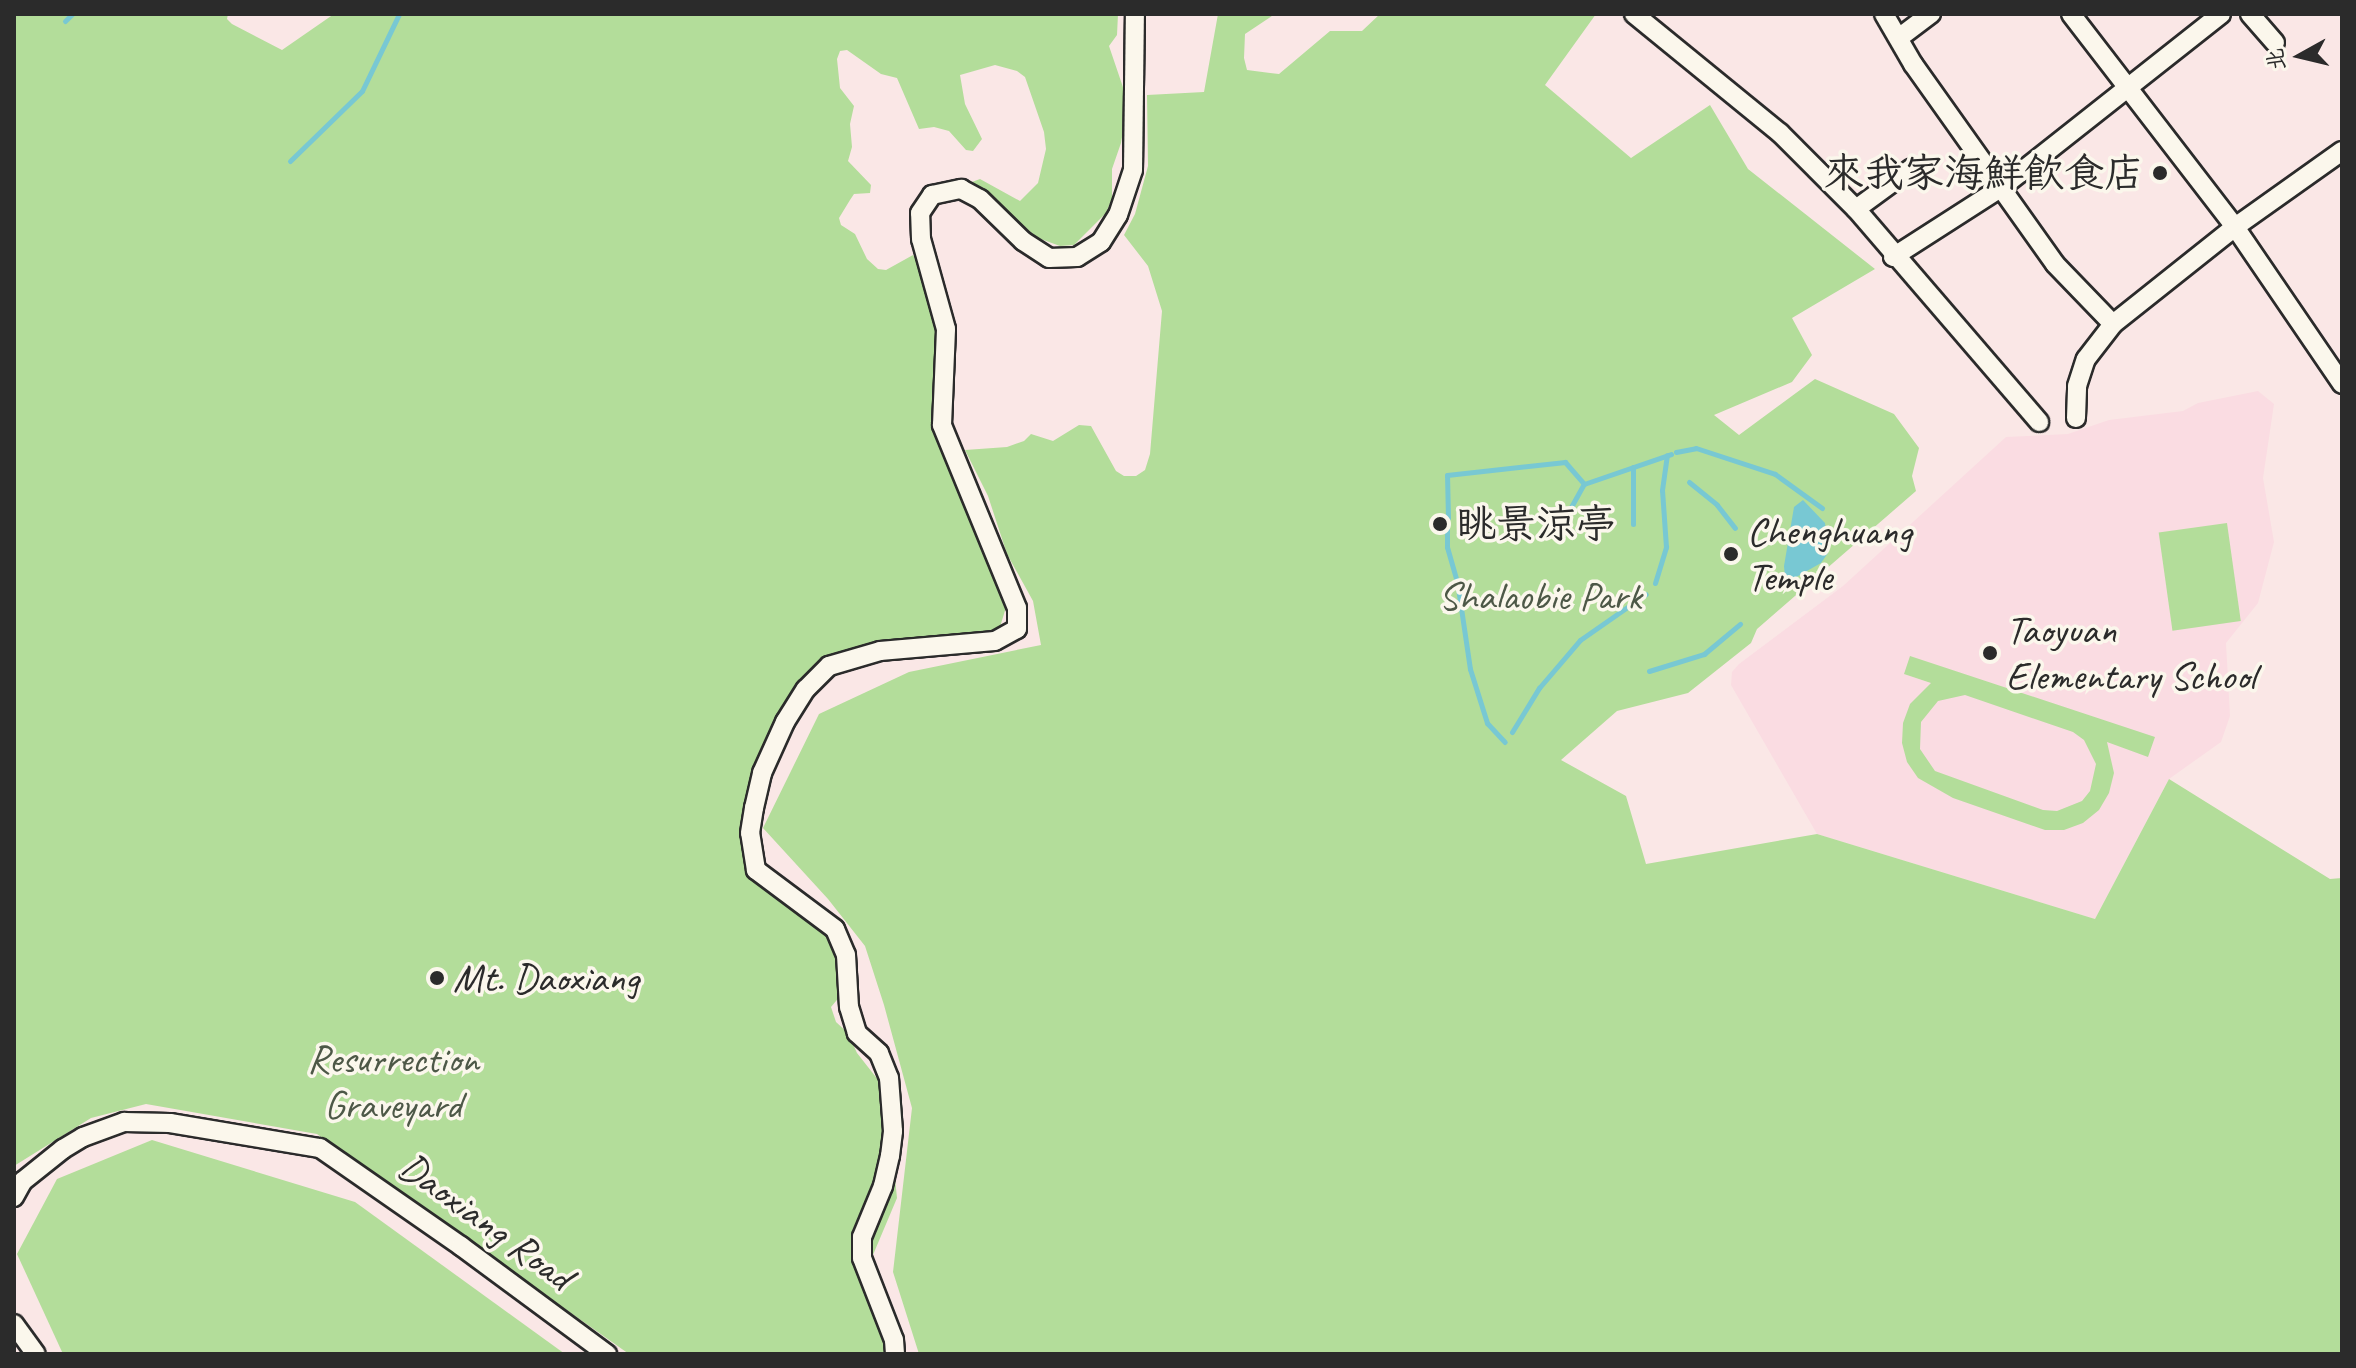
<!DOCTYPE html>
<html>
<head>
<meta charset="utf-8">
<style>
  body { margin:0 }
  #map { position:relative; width:2356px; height:1368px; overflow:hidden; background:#fae7e6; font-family:Caveat,"LXGW WenKai TC",sans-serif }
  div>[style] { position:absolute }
  .built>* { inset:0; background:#fadce2 }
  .green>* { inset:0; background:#b3dd9a; transform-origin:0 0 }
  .water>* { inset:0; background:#78c8d3 }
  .stream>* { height:5px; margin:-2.5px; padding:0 2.5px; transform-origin:2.5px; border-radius:2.5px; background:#78c8d3 }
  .roads { filter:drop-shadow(2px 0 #2b2b2b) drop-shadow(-2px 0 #2b2b2b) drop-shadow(0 2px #2b2b2b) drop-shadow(0 -2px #2b2b2b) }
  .minor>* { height:18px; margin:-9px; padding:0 9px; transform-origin:9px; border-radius:9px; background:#fbf7ec }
  .dots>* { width:22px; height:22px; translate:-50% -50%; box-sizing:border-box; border:4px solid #fbf7ec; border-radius:50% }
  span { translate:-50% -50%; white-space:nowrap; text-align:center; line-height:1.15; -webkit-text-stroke:7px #fbf7ec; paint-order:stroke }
  .poi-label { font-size:40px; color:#2b2b2b }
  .right { translate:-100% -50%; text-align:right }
  .left { translate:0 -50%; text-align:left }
  .park-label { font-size:40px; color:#4d5847 }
  .street-label { font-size:40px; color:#2b2b2b }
  .frame { position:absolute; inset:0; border:16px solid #2b2b2b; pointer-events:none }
  .north { position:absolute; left:2260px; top:16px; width:80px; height:80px; -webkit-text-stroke:6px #fbf7ec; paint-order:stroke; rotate:262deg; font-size:22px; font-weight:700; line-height:32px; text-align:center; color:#2b2b2b }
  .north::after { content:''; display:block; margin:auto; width:28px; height:36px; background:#2b2b2b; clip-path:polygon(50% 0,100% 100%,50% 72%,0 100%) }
</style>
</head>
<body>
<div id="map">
  <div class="built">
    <div style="clip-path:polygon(2258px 391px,2274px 404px,2263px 478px,2274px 542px,2258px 603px,2226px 643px,2230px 716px,2221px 742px,2169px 779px,2095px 919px,1817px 834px,1731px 685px,1732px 672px,1739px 664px,1843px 586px,2006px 437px,2068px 434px,2109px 420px,2183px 411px,2198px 403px)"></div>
  </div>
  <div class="green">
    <div style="clip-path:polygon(14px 14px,228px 14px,227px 19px,232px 24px,282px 50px,334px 14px,1118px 14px,1117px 35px,1109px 46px,1128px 102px,1121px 143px,1112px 169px,1112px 199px,1106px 213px,1074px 245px,1060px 246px,1038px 238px,1004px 210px,969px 189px,972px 182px,980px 179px,1020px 201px,1038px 183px,1046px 149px,1044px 132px,1025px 77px,1017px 71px,995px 65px,960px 75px,965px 104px,982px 139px,973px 151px,966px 150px,949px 131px,934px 127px,919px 129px,897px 78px,881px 74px,847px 50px,840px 51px,837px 59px,840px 88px,854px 106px,850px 124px,852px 147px,848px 161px,871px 185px,870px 193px,854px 194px,850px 200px,839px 218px,841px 225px,855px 234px,867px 259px,878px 269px,886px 270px,913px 255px,920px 267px,937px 339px,937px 377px,932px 389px,938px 395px,1007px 604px,1000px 627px,983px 638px,951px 638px,806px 677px,800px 682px,760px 750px,748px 833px,742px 845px,747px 859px,835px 924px,852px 943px,841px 995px,831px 1007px,836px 1022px,848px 1033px,857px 1053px,886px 1090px,897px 1198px,870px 1262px,888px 1354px,629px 1354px,317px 1134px,146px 1104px,91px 1118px,14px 1166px)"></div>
    <div style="clip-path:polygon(1218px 14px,1275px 14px,1245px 34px,1244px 58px,1247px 70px,1279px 74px,1330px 31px,1362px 31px,1380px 14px,1596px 14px,1545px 85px,1631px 158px,1710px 105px,1748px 169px,1875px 269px,1792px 318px,1812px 355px,1792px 382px,1714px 415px,1739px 435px,1815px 379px,1894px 414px,1919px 448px,1912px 476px,1916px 491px,1757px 629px,1751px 643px,1688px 693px,1617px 711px,1561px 760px,1626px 796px,1646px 864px,1817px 834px,2095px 919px,2169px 779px,2330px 879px,2342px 878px,2342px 1354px,919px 1354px,893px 1272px,912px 1108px,884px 1005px,865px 946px,828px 899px,763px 828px,819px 714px,909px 672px,1041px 645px,1033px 601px,1007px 554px,988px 496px,965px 450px,1007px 447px,1024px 441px,1031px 434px,1053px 441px,1079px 425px,1091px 426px,1116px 471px,1124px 476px,1136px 476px,1145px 470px,1150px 454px,1162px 311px,1148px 266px,1124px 235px,1135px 214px,1148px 166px,1147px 95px,1204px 92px)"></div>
    <div style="left:2227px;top:523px;width:99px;height:69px;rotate:82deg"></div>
    <div style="clip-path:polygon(evenodd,1910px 656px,2155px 737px,2148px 757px,2107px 742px,2114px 773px,2109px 793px,2099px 810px,2083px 823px,2064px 830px,2045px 830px,1953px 798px,1918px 778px,1907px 762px,1902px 743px,1903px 723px,1910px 704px,1931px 683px,1904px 674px,1910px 656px,1965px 695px,2073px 732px,2084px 740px,2096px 764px,2090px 791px,2082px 801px,2057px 811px,2043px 810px,1935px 771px,1920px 749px,1921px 722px,1938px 701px,1965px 695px)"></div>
    <div style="clip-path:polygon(152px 1140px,355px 1202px,565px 1354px,63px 1354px,17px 1254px,57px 1179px)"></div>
  </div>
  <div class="water">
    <div style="clip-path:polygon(1803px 500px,1825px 523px,1828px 553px,1821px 563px,1791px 580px,1785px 577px,1784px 566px,1794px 507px)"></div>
  </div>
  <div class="stream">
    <div style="left:65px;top:21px;width:10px;rotate:-45deg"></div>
    <div style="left:290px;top:161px;width:100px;rotate:-44.2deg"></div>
    <div style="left:362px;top:91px;width:85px;rotate:-64.3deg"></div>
    <div style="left:1676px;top:452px;width:20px;rotate:-11deg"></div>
    <div style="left:1696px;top:448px;width:83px;rotate:18.2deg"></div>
    <div style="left:1775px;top:474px;width:58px;rotate:35.9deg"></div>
    <div style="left:1689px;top:482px;width:36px;rotate:39deg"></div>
    <div style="left:1717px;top:505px;width:29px;rotate:52deg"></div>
    <div style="left:1571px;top:507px;width:26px;rotate:-61deg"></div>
    <div style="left:1448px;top:518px;width:43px;rotate:-91.3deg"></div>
    <div style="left:1447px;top:475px;width:119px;rotate:-6.3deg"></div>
    <div style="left:1565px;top:462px;width:29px;rotate:49deg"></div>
    <div style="left:1584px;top:484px;width:92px;rotate:-19deg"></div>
    <div style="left:1633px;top:524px;width:57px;rotate:-90deg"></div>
    <div style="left:1447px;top:528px;width:19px;rotate:90deg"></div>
    <div style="left:1447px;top:547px;width:35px;rotate:74deg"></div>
    <div style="left:1457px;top:581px;width:89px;rotate:81.6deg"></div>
    <div style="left:1470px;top:669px;width:57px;rotate:72.5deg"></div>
    <div style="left:1487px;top:723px;width:26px;rotate:47deg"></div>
    <div style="left:1655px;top:583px;width:38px;rotate:-73deg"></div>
    <div style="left:1666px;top:547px;width:57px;rotate:-94deg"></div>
    <div style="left:1662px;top:490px;width:35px;rotate:-82deg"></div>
    <div style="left:1649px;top:671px;width:58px;rotate:-17.2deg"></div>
    <div style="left:1704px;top:654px;width:47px;rotate:-39.8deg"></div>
    <div style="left:1512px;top:732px;width:52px;rotate:-58.5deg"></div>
    <div style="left:1539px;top:688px;width:63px;rotate:-49.5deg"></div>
    <div style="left:1580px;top:640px;width:80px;rotate:-34.9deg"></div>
  </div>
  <div class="roads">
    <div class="minor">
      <div style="left:1634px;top:14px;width:188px;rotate:39.2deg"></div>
      <div style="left:1780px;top:133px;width:107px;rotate:45deg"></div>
      <div style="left:1856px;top:209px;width:281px;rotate:49.3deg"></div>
      <div style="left:1884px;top:14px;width:58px;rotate:59.9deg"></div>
      <div style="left:1913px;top:64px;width:245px;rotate:54.6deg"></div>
      <div style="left:2055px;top:264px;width:83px;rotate:46deg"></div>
      <div style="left:2071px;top:14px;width:269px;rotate:52.4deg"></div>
      <div style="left:2235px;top:227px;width:190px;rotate:55.7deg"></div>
      <div style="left:2250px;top:14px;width:38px;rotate:49deg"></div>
      <div style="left:1900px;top:37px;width:39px;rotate:-37deg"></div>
      <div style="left:1856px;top:209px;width:69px;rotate:-36.2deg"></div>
      <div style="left:1893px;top:257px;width:130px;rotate:-32.7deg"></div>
      <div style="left:2002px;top:187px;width:279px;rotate:-38.3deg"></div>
      <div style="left:2076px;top:418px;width:32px;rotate:-88deg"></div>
      <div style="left:2077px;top:386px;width:28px;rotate:-72deg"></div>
      <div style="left:2086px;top:359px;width:44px;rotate:-52.4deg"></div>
      <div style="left:2113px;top:324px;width:156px;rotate:-38.5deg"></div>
      <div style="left:2235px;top:227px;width:131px;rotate:-35.4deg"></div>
      <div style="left:14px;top:1197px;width:18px;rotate:-61deg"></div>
      <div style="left:23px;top:1181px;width:51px;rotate:-38.7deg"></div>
      <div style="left:63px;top:1149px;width:23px;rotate:-31deg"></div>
      <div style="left:83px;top:1137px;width:44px;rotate:-20.1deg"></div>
      <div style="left:124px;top:1122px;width:46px;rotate:1.2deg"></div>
      <div style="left:170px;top:1123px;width:152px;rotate:9.5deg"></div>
      <div style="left:320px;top:1148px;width:172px;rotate:34.8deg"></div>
      <div style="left:461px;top:1246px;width:182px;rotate:36.5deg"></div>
      <div style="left:14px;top:1324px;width:37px;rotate:54deg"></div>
      <div style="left:895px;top:1354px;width:14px;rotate:-94deg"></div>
      <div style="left:894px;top:1340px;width:88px;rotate:-111.3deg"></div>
      <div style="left:862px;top:1258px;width:21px;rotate:-90deg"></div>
      <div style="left:862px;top:1237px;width:55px;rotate:-67.6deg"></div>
      <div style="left:883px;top:1186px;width:31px;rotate:-77deg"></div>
      <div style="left:890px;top:1156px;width:25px;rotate:-83deg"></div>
      <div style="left:893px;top:1131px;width:53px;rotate:-94.3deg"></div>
      <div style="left:889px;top:1078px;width:27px;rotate:-112deg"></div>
      <div style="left:879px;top:1053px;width:30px;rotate:-138deg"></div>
      <div style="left:857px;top:1033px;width:27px;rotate:-107deg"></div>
      <div style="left:849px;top:1007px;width:52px;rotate:-93.3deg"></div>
      <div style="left:846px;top:955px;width:28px;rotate:-113deg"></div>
      <div style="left:835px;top:929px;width:99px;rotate:-143.2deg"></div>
      <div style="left:756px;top:870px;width:37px;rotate:-99deg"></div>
      <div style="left:750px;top:833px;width:25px;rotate:-81deg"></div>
      <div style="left:754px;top:808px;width:36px;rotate:-77deg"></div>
      <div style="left:762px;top:773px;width:56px;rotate:-65.7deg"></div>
      <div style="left:785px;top:722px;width:39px;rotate:-58deg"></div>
      <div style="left:806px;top:689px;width:33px;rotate:-45deg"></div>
      <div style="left:829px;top:666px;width:53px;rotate:-16.4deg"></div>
      <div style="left:880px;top:651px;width:115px;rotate:-5deg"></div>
      <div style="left:995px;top:641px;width:25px;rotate:-29deg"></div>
      <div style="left:1017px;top:629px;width:21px;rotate:-90deg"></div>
      <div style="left:1017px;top:608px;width:198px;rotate:-112.3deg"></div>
      <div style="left:942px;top:425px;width:96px;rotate:-87.6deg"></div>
      <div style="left:946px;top:329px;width:93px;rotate:-105.5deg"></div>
      <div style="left:921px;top:239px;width:26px;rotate:-92deg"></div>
      <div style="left:920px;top:213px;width:22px;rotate:-56deg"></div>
      <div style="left:932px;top:195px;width:30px;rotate:-12deg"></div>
      <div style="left:961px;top:189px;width:21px;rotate:28deg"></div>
      <div style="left:980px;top:199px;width:60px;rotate:44.3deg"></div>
      <div style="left:1023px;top:241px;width:31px;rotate:33deg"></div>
      <div style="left:1049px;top:258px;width:28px;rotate:-2deg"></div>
      <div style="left:1077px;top:257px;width:28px;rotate:-32deg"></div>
      <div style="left:1101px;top:242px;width:32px;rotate:-58deg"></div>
      <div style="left:1118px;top:215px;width:47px;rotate:-71.6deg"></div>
      <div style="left:1133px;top:170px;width:156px;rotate:-89.3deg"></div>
    </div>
  </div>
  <div class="dots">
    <div style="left:2160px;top:173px;background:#2b2b2b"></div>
    <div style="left:1440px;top:524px;background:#2b2b2b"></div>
    <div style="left:1731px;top:554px;background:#2b2b2b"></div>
    <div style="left:1990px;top:653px;background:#2b2b2b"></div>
    <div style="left:437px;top:978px;background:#2b2b2b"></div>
  </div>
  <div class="poi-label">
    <span class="right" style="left:2144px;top:173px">來我家海鮮飲食店</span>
    <span class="left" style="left:1456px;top:524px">眺景涼亭</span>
    <span class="left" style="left:1747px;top:554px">Chenghuang<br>Temple</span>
    <span class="left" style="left:2006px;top:653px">Taoyuan<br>Elementary School</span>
    <span class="left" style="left:453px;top:978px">Mt. Daoxiang</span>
  </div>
  <div class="park-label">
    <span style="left:1540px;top:596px">Shalaobie Park</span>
    <span style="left:393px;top:1082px">Resurrection<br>Graveyard</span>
  </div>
  <div class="street-label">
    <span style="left:486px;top:1221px;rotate:36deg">Daoxiang Road</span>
  </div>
  <div class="frame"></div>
  <div class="north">北</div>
</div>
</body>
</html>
